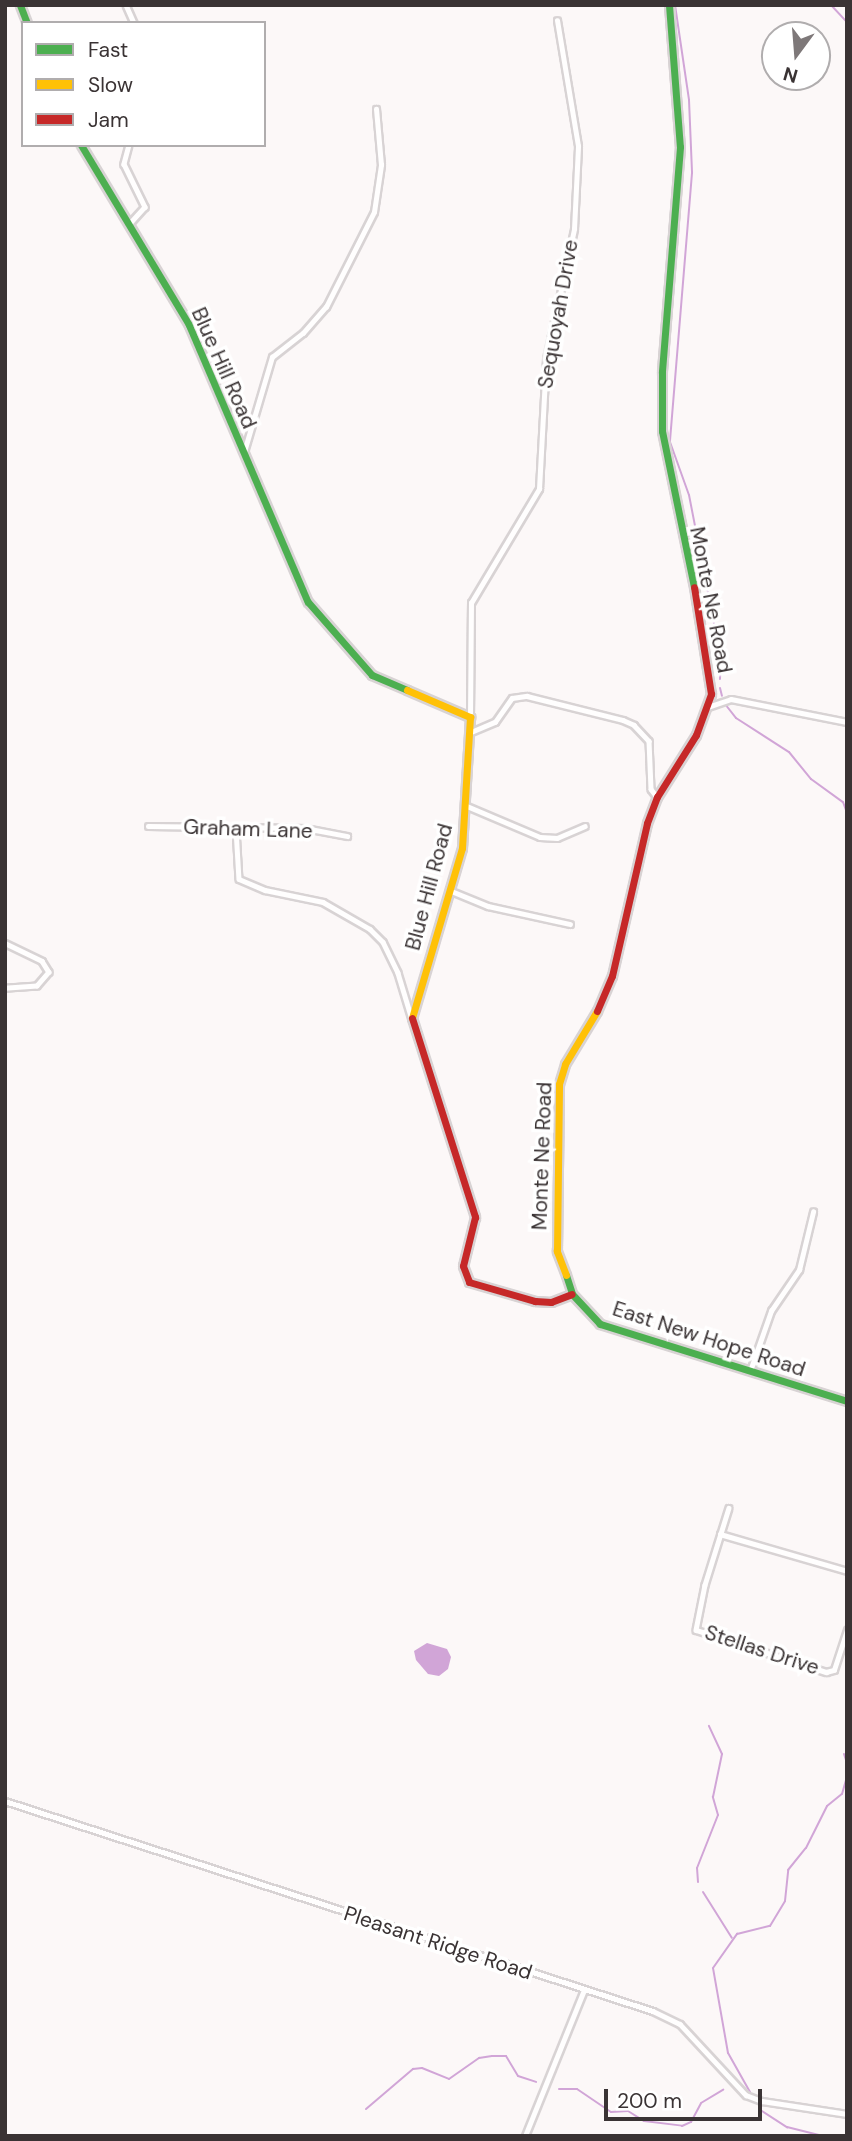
<!DOCTYPE html>
<html>
<head>
<meta charset="utf-8">
<style>
  body { margin:0 }
  #map { position:relative; width:852px; height:2141px; overflow:hidden; background:#fcf8f8; font-family:"DM Sans",sans-serif }
  div>[style] { position:absolute }
  .water>* { inset:0; background:#d1a5d7 }
  .stream>* { height:2px; margin:-1px; padding:0 1px; transform-origin:1px; border-radius:1px; background:#d1a5d7 }
  .roads { filter:drop-shadow(2px 0 #d8d3d4) drop-shadow(-2px 0 #d8d3d4) drop-shadow(0 2px #d8d3d4) drop-shadow(0 -2px #d8d3d4) }
  .street>* { height:4.5px; margin:-2.25px; padding:0 2.25px; transform-origin:2.25px; border-radius:2.25px; background:#fffefe }
  .fast>* { height:7px; margin:-3.5px; padding:0 3.5px; transform-origin:3.5px; border-radius:3.5px; background:#4caf50 }
  .slow>* { height:7px; margin:-3.5px; padding:0 3.5px; transform-origin:3.5px; border-radius:3.5px; background:#ffc107 }
  .jam>* { height:7px; margin:-3.5px; padding:0 3.5px; transform-origin:3.5px; border-radius:3.5px; background:#c62828 }
  span { translate:-50% -50%; white-space:nowrap; text-align:center; line-height:1.15; -webkit-text-stroke:7px #fff; paint-order:stroke }
  .street-label { font-size:21px; color:#3a3334 }
  .frame { position:absolute; inset:0; border:7px solid #3a3334; pointer-events:none }
  .legend { position:absolute; left:21px; top:21px; width:245px; height:126px; box-sizing:border-box; background:#fff; border:2px solid #b0adae; margin:0; padding:9px 12px; list-style:none; font-size:21px; color:#3a3334 }
  .legend li { display:flex; align-items:center; gap:14px; height:35px }
  .legend b { width:35px; border:2px solid #b0adae }
  .north { position:absolute; left:761px; top:21px; width:70px; height:70px; box-sizing:border-box; background:#fff; border:2px solid #b0adae; border-radius:50%; rotate:196deg; font-size:19px; font-weight:700; line-height:28px; text-align:center; color:#3a3334 }
  .north::after { content:''; display:block; margin:auto; width:24px; height:32px; background:#7e7879; clip-path:polygon(50% 0,100% 100%,50% 72%,0 100%) }
  .scale { position:absolute; left:604px; top:2089px; width:158px; height:32px; box-sizing:border-box; border:4px solid #3a3334; border-top:0; padding-left:9px; font-size:21px; line-height:24px; white-space:nowrap; color:#3a3334; -webkit-text-stroke:5px #fff; paint-order:stroke }
</style>
</head>
<body>
<div id="map">
  <div class="water">
    <div style="clip-path:polygon(427px 1643px,447px 1649px,451px 1657px,448px 1669px,439px 1676px,428px 1674px,416px 1660px,414px 1651px)"></div>
  </div>
  <div class="stream">
    <div style="left:675px;top:5px;width:96px;rotate:81.6deg"></div>
    <div style="left:689px;top:100px;width:73px;rotate:87.6deg"></div>
    <div style="left:692px;top:173px;width:270px;rotate:94.7deg"></div>
    <div style="left:670px;top:442px;width:56px;rotate:70.3deg"></div>
    <div style="left:689px;top:495px;width:167px;rotate:79deg"></div>
    <div style="left:721px;top:659px;width:20px;rotate:93deg"></div>
    <div style="left:831px;top:5px;width:23px;rotate:47deg"></div>
    <div style="left:720px;top:688px;width:8px;rotate:76deg"></div>
    <div style="left:725px;top:704px;width:18px;rotate:52deg"></div>
    <div style="left:736px;top:718px;width:63px;rotate:32.7deg"></div>
    <div style="left:789px;top:752px;width:35px;rotate:51deg"></div>
    <div style="left:811px;top:779px;width:39px;rotate:36deg"></div>
    <div style="left:843px;top:802px;width:12px;rotate:70deg"></div>
    <div style="left:844px;top:1754px;width:9px;rotate:72deg"></div>
    <div style="left:698px;top:1882px;width:14px;rotate:-94deg"></div>
    <div style="left:697px;top:1868px;width:57px;rotate:-68.4deg"></div>
    <div style="left:718px;top:1815px;width:19px;rotate:-106deg"></div>
    <div style="left:713px;top:1797px;width:44px;rotate:-78.2deg"></div>
    <div style="left:722px;top:1754px;width:31px;rotate:-115deg"></div>
    <div style="left:703px;top:1892px;width:54px;rotate:57.8deg"></div>
    <div style="left:559px;top:2089px;width:18px"></div>
    <div style="left:577px;top:2089px;width:41px;rotate:34.1deg"></div>
    <div style="left:611px;top:2112px;width:17px;rotate:-3deg"></div>
    <div style="left:628px;top:2111px;width:19px;rotate:32deg"></div>
    <div style="left:644px;top:2121px;width:38px;rotate:7deg"></div>
    <div style="left:682px;top:2126px;width:10px;rotate:-24deg"></div>
    <div style="left:691px;top:2122px;width:21px;rotate:-62deg"></div>
    <div style="left:701px;top:2103px;width:26px;rotate:-31deg"></div>
    <div style="left:750px;top:2092px;width:45px;rotate:-119.4deg"></div>
    <div style="left:728px;top:2053px;width:86px;rotate:-100deg"></div>
    <div style="left:713px;top:1968px;width:42px;rotate:-54.8deg"></div>
    <div style="left:737px;top:1934px;width:34px;rotate:-14deg"></div>
    <div style="left:770px;top:1926px;width:29px;rotate:-59deg"></div>
    <div style="left:785px;top:1901px;width:31px;rotate:-84deg"></div>
    <div style="left:788px;top:1870px;width:28px;rotate:-51deg"></div>
    <div style="left:806px;top:1848px;width:47px;rotate:-63.4deg"></div>
    <div style="left:827px;top:1806px;width:19px;rotate:-39deg"></div>
    <div style="left:842px;top:1794px;width:19px;rotate:-74deg"></div>
    <div style="left:366px;top:2109px;width:62px;rotate:-40.4deg"></div>
    <div style="left:413px;top:2069px;width:9px;rotate:-6deg"></div>
    <div style="left:422px;top:2068px;width:29px;rotate:22deg"></div>
    <div style="left:449px;top:2079px;width:37px;rotate:-35deg"></div>
    <div style="left:479px;top:2058px;width:13px;rotate:-9deg"></div>
    <div style="left:492px;top:2056px;width:14px"></div>
    <div style="left:506px;top:2056px;width:23px;rotate:59deg"></div>
    <div style="left:518px;top:2076px;width:19px;rotate:18deg"></div>
    <div style="left:762px;top:2111px;width:30px;rotate:33deg"></div>
    <div style="left:787px;top:2127px;width:38px;rotate:14deg"></div>
  </div>
  <div class="roads">
    <div class="street">
      <div style="left:126px;top:5px;width:20px;rotate:66deg"></div>
      <div style="left:129px;top:145px;width:20px;rotate:105deg"></div>
      <div style="left:124px;top:164px;width:48px;rotate:64deg"></div>
      <div style="left:145px;top:207px;width:24px;rotate:132deg"></div>
      <div style="left:244px;top:452px;width:99px;rotate:-73.6deg"></div>
      <div style="left:272px;top:357px;width:39px;rotate:-38deg"></div>
      <div style="left:303px;top:333px;width:35px;rotate:-49deg"></div>
      <div style="left:326px;top:307px;width:106px;rotate:-63.2deg"></div>
      <div style="left:374px;top:212px;width:48px;rotate:-81.5deg"></div>
      <div style="left:381px;top:165px;width:56px;rotate:-95.1deg"></div>
      <div style="left:708px;top:707px;width:24px;rotate:-19deg"></div>
      <div style="left:731px;top:699px;width:118px;rotate:11.2deg"></div>
      <div style="left:470px;top:717px;width:114px;rotate:-89.5deg"></div>
      <div style="left:471px;top:603px;width:133px;rotate:-59.2deg"></div>
      <div style="left:539px;top:489px;width:130px;rotate:-86.9deg"></div>
      <div style="left:546px;top:359px;width:133px;rotate:-77.8deg"></div>
      <div style="left:574px;top:229px;width:83px;rotate:-87.2deg"></div>
      <div style="left:578px;top:146px;width:127px;rotate:-99.5deg"></div>
      <div style="left:471px;top:732px;width:26px;rotate:-23deg"></div>
      <div style="left:495px;top:722px;width:29px;rotate:-55deg"></div>
      <div style="left:512px;top:698px;width:15px;rotate:-8deg"></div>
      <div style="left:527px;top:696px;width:99px;rotate:14deg"></div>
      <div style="left:623px;top:720px;width:12px;rotate:24deg"></div>
      <div style="left:634px;top:725px;width:22px;rotate:47deg"></div>
      <div style="left:649px;top:741px;width:48px;rotate:87.6deg"></div>
      <div style="left:651px;top:789px;width:10px;rotate:53deg"></div>
      <div style="left:467px;top:806px;width:79px;rotate:23deg"></div>
      <div style="left:540px;top:837px;width:17px;rotate:3deg"></div>
      <div style="left:557px;top:838px;width:30px;rotate:-23deg"></div>
      <div style="left:148px;top:826px;width:157px;rotate:0.7deg"></div>
      <div style="left:305px;top:828px;width:43px;rotate:10.8deg"></div>
      <div style="left:236px;top:829px;width:50px;rotate:86.6deg"></div>
      <div style="left:239px;top:879px;width:28px;rotate:23deg"></div>
      <div style="left:265px;top:890px;width:59px;rotate:11.7deg"></div>
      <div style="left:323px;top:902px;width:54px;rotate:29.9deg"></div>
      <div style="left:370px;top:929px;width:18px;rotate:45deg"></div>
      <div style="left:383px;top:942px;width:34px;rotate:64deg"></div>
      <div style="left:398px;top:973px;width:45px;rotate:73.2deg"></div>
      <div style="left:449px;top:890px;width:42px;rotate:22.3deg"></div>
      <div style="left:488px;top:906px;width:84px;rotate:12.4deg"></div>
      <div style="left:5px;top:943px;width:41px;rotate:25.9deg"></div>
      <div style="left:42px;top:961px;width:13px;rotate:58deg"></div>
      <div style="left:49px;top:972px;width:18px;rotate:131deg"></div>
      <div style="left:37px;top:986px;width:32px;rotate:176deg"></div>
      <div style="left:750px;top:1371px;width:64px;rotate:-70.7deg"></div>
      <div style="left:771px;top:1311px;width:50px;rotate:-55.7deg"></div>
      <div style="left:799px;top:1270px;width:60px;rotate:-76.4deg"></div>
      <div style="left:729px;top:1508px;width:81px;rotate:107.3deg"></div>
      <div style="left:705px;top:1585px;width:46px;rotate:101.3deg"></div>
      <div style="left:696px;top:1630px;width:137px;rotate:17.9deg"></div>
      <div style="left:826px;top:1672px;width:8px;rotate:-14deg"></div>
      <div style="left:834px;top:1670px;width:42px;rotate:-72deg"></div>
      <div style="left:720px;top:1534px;width:132px;rotate:16.2deg"></div>
      <div style="left:5px;top:1801px;width:681px;rotate:17.96deg"></div>
      <div style="left:653px;top:2011px;width:30px;rotate:26deg"></div>
      <div style="left:680px;top:2024px;width:97px;rotate:47.1deg"></div>
      <div style="left:746px;top:2095px;width:17px;rotate:21deg"></div>
      <div style="left:762px;top:2101px;width:86px;rotate:8.7deg"></div>
      <div style="left:525px;top:2136px;width:157px;rotate:-68deg"></div>
    </div>
    <div class="fast">
      <div style="left:20px;top:5px;width:19px;rotate:69deg"></div>
      <div style="left:669px;top:5px;width:142px;rotate:85.6deg"></div>
      <div style="left:680px;top:147px;width:226px;rotate:94.6deg"></div>
      <div style="left:662px;top:372px;width:59px;rotate:90deg"></div>
      <div style="left:662px;top:431px;width:159px;rotate:78.4deg"></div>
      <div style="left:81px;top:145px;width:210px;rotate:59deg"></div>
      <div style="left:189px;top:325px;width:301px;rotate:66.8deg"></div>
      <div style="left:308px;top:602px;width:97px;rotate:48.8deg"></div>
      <div style="left:372px;top:675px;width:38px;rotate:23deg"></div>
      <div style="left:566px;top:1275px;width:20px;rotate:72deg"></div>
      <div style="left:572px;top:1294px;width:41px;rotate:47deg"></div>
      <div style="left:600px;top:1324px;width:259px;rotate:17.3deg"></div>
    </div>
    <div class="slow">
      <div style="left:407px;top:690px;width:69px;rotate:23.2deg"></div>
      <div style="left:470px;top:717px;width:131px;rotate:93.5deg"></div>
      <div style="left:462px;top:848px;width:177px;rotate:106.4deg"></div>
      <div style="left:566px;top:1275px;width:26px;rotate:-111deg"></div>
      <div style="left:557px;top:1251px;width:167px;rotate:-89.3deg"></div>
      <div style="left:559px;top:1084px;width:21px;rotate:-73deg"></div>
      <div style="left:565px;top:1064px;width:62px;rotate:-58.9deg"></div>
    </div>
    <div class="jam">
      <div style="left:597px;top:1011px;width:38px;rotate:-67deg"></div>
      <div style="left:612px;top:976px;width:157px;rotate:-77.1deg"></div>
      <div style="left:647px;top:823px;width:28px;rotate:-69deg"></div>
      <div style="left:657px;top:797px;width:73px;rotate:-57.8deg"></div>
      <div style="left:696px;top:735px;width:44px;rotate:-69.9deg"></div>
      <div style="left:711px;top:694px;width:108px;rotate:-99deg"></div>
      <div style="left:412px;top:1018px;width:209px;rotate:72.4deg"></div>
      <div style="left:475px;top:1217px;width:50px;rotate:103.8deg"></div>
      <div style="left:463px;top:1266px;width:17px;rotate:69deg"></div>
      <div style="left:469px;top:1282px;width:69px;rotate:16.1deg"></div>
      <div style="left:535px;top:1301px;width:16px;rotate:4deg"></div>
      <div style="left:551px;top:1302px;width:22px;rotate:-21deg"></div>
    </div>
  </div>
  <div class="street-label">
    <span style="left:558px;top:314px;rotate:-80deg">Sequoyah Drive</span>
    <span style="left:224px;top:368px;rotate:66deg">Blue Hill Road</span>
    <span style="left:711px;top:600px;rotate:79deg">Monte Ne Road</span>
    <span style="left:248px;top:829px;rotate:2deg">Graham Lane</span>
    <span style="left:429px;top:887px;rotate:-75deg">Blue Hill Road</span>
    <span style="left:542px;top:1156px;rotate:-88deg">Monte Ne Road</span>
    <span style="left:709px;top:1339px;rotate:18deg">East New Hope Road</span>
    <span style="left:762px;top:1650px;rotate:18deg">Stellas Drive</span>
    <span style="left:438px;top:1943px;rotate:18deg">Pleasant Ridge Road</span>
  </div>
  <div class="frame"></div>
  <ul class="legend">
  <li><b style="height:9px;background:#4caf50"></b>Fast</li>
  <li><b style="height:9px;background:#ffc107"></b>Slow</li>
  <li><b style="height:9px;background:#c62828"></b>Jam</li>
  </ul>
  <div class="north">N</div>
  <div class="scale">200 m</div>
</div>
</body>
</html>
